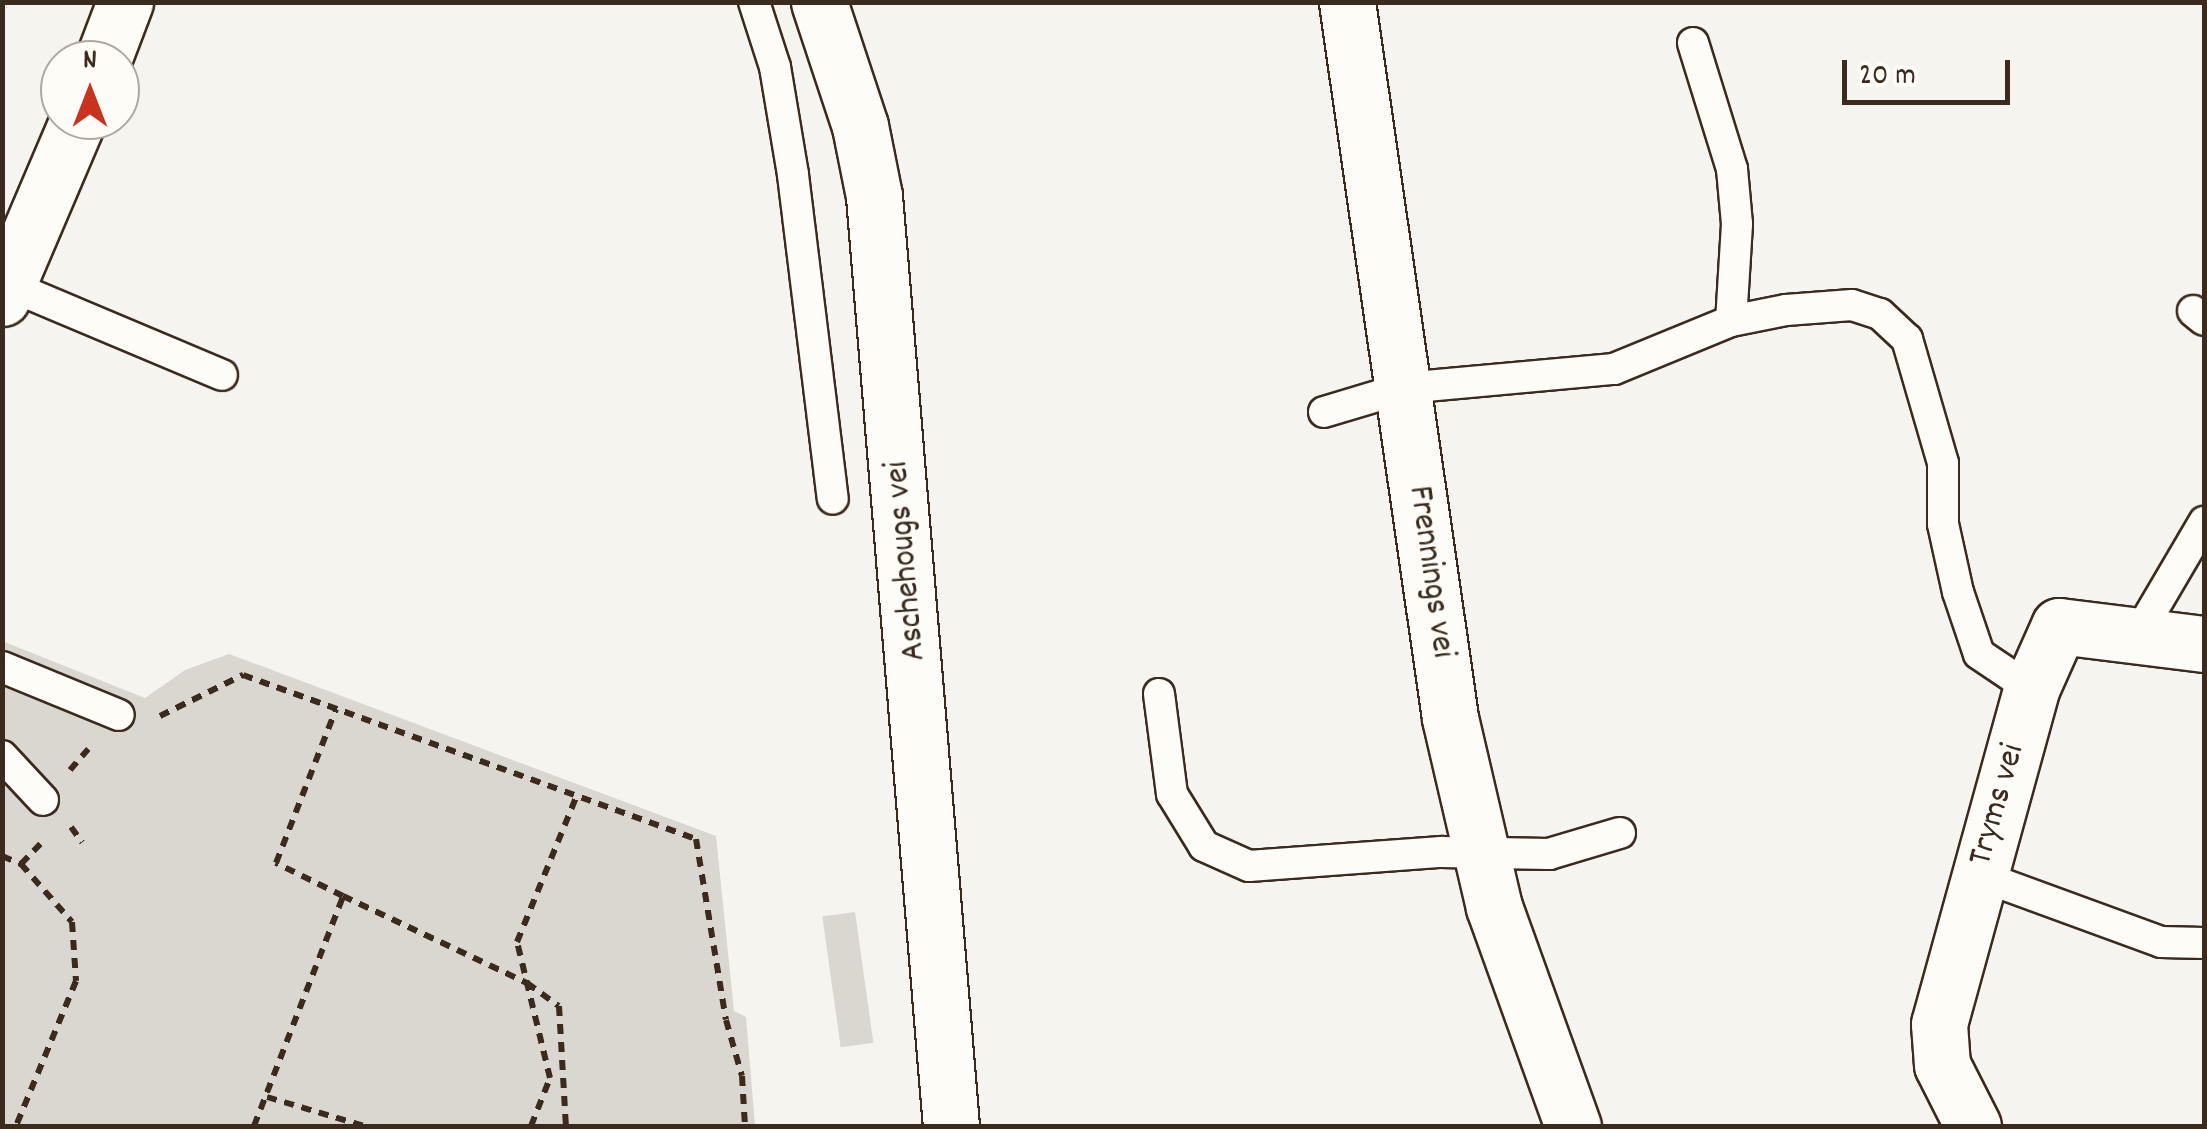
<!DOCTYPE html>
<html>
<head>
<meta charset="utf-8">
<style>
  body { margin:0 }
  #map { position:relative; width:2207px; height:1129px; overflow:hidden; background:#f5f4ee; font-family:Dekko,sans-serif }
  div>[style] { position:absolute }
  .green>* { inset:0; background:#dad6d0; transform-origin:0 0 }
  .path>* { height:6px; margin-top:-3px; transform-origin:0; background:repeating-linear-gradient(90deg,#3b2a1e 0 10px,transparent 0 18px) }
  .roads { filter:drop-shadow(2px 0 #3b2a1e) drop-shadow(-2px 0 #3b2a1e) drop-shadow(0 2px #3b2a1e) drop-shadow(0 -2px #3b2a1e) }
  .lane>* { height:30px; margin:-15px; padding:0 15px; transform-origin:15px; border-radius:15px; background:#fdfcf7 }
  .street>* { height:55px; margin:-27.5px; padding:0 27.5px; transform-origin:27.5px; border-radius:27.5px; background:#fdfcf7 }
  span { translate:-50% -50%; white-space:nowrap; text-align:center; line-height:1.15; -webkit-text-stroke:10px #fdfcf7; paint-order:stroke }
  .street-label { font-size:35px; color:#3b2a1e }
  .frame { position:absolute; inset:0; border:5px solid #3b2a1e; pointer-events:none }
  .north { position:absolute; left:40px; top:40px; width:100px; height:100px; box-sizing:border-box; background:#fdfcf7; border:2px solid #afa8a0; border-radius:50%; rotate:0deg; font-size:28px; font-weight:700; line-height:40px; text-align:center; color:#3b2a1e }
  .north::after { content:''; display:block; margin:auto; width:35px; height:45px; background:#c8321e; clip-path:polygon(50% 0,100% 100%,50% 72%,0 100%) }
  .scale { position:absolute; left:1842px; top:60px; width:168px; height:45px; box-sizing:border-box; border:5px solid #3b2a1e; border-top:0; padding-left:12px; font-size:30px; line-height:35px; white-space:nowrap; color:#3b2a1e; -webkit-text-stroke:8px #fdfcf7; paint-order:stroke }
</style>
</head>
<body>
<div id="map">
  <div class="green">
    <div style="clip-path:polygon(2px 641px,145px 698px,185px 670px,229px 654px,716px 836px,734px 1011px,746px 1017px,755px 1126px,3px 1126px)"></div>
    <div style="left:855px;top:912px;width:132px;height:33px;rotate:82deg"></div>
  </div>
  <div class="path">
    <div style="left:160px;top:716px;width:93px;rotate:-26.3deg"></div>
    <div style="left:243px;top:675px;width:482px;rotate:19.9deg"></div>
    <div style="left:696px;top:839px;width:183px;rotate:80.6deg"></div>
    <div style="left:726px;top:1020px;width:58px;rotate:74.1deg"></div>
    <div style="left:742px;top:1076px;width:50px;rotate:86.6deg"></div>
    <div style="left:70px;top:770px;width:28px;rotate:-49deg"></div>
    <div style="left:71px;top:827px;width:19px;rotate:54deg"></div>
    <div style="left:2px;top:856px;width:21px;rotate:23deg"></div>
    <div style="left:21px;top:864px;width:77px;rotate:48.7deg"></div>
    <div style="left:72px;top:922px;width:59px;rotate:86.1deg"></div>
    <div style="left:76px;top:981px;width:157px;rotate:112.5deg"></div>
    <div style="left:21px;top:864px;width:29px;rotate:-46deg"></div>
    <div style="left:343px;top:896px;width:204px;rotate:25.3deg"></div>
    <div style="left:527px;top:983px;width:39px;rotate:36deg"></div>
    <div style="left:559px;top:1006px;width:120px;rotate:86.7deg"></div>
    <div style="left:267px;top:1097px;width:101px;rotate:16.6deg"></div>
    <div style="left:254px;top:1126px;width:247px;rotate:-68.8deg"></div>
    <div style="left:343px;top:896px;width:75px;rotate:-153.8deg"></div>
    <div style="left:276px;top:863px;width:165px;rotate:-68.7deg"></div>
    <div style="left:531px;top:1126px;width:52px;rotate:-68.4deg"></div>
    <div style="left:550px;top:1078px;width:140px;rotate:-103.6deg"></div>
    <div style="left:517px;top:942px;width:159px;rotate:-67.8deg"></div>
  </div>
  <div class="roads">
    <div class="lane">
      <div style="left:754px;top:2px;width:68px;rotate:72.1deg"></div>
      <div style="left:775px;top:67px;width:109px;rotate:80.5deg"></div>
      <div style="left:793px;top:175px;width:326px;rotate:83deg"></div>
      <div style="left:1693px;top:43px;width:132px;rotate:72.8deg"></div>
      <div style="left:1732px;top:169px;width:55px;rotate:84.8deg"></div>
      <div style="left:1737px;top:224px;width:97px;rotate:93.5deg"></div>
      <div style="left:8px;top:285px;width:232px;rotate:22.8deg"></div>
      <div style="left:2193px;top:311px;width:14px;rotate:39deg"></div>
      <div style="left:1324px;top:412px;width:84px;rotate:-16.7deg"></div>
      <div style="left:1404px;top:388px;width:211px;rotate:-5.2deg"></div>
      <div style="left:1614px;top:369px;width:126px;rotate:-22.3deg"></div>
      <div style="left:1731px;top:321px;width:56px;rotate:-11.3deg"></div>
      <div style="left:1786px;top:310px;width:66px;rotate:-4.3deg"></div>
      <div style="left:1852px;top:305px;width:29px;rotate:18deg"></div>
      <div style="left:1880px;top:314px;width:37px;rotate:43deg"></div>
      <div style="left:1907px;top:339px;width:129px;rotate:73.8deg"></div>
      <div style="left:1943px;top:463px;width:61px;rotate:90deg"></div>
      <div style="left:1943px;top:524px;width:70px;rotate:77.6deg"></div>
      <div style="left:1958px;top:592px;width:65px;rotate:71.3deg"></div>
      <div style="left:1979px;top:654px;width:63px;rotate:33.9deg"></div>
      <div style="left:2139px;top:633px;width:129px;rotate:-59.6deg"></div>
      <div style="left:2px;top:667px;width:126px;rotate:22.3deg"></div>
      <div style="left:1159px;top:694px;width:101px;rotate:82.6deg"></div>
      <div style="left:1172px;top:794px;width:61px;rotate:58.4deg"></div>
      <div style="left:1204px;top:846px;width:49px;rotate:24deg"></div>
      <div style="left:1249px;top:866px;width:193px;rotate:-4.2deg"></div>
      <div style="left:1441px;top:852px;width:108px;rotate:1.1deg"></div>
      <div style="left:1549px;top:854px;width:74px;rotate:-16.5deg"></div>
      <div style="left:2px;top:756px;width:60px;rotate:47deg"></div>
      <div style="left:1978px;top:875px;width:195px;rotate:20.1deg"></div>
      <div style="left:2161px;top:942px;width:43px;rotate:1.3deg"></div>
    </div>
    <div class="street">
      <div style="left:819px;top:2px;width:131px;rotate:71.7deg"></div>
      <div style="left:860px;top:126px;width:71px;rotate:78.7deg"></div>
      <div style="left:874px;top:196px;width:933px;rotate:85.27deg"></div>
      <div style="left:1347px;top:2px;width:723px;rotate:81.81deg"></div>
      <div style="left:1450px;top:718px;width:194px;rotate:76.9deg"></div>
      <div style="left:1494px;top:907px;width:233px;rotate:70.2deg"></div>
      <div style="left:103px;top:60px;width:62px;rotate:-69.2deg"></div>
      <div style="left:2px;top:298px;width:194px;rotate:-66.9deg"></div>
      <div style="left:1973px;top:1126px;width:68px;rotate:-116.9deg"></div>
      <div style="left:1942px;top:1065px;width:41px;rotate:-94.2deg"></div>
      <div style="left:1939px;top:1024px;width:347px;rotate:-74.6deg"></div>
      <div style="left:2031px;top:689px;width:69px;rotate:-66deg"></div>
      <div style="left:2059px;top:626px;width:146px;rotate:7.1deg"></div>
    </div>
  </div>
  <div class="street-label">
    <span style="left:907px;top:561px;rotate:-95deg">Aschehougs vei</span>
    <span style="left:1430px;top:572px;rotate:82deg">Frennings vei</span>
    <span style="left:1998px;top:805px;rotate:-74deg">Tryms vei</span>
  </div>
  <div class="frame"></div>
  <div class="north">N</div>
  <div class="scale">20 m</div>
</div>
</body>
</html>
